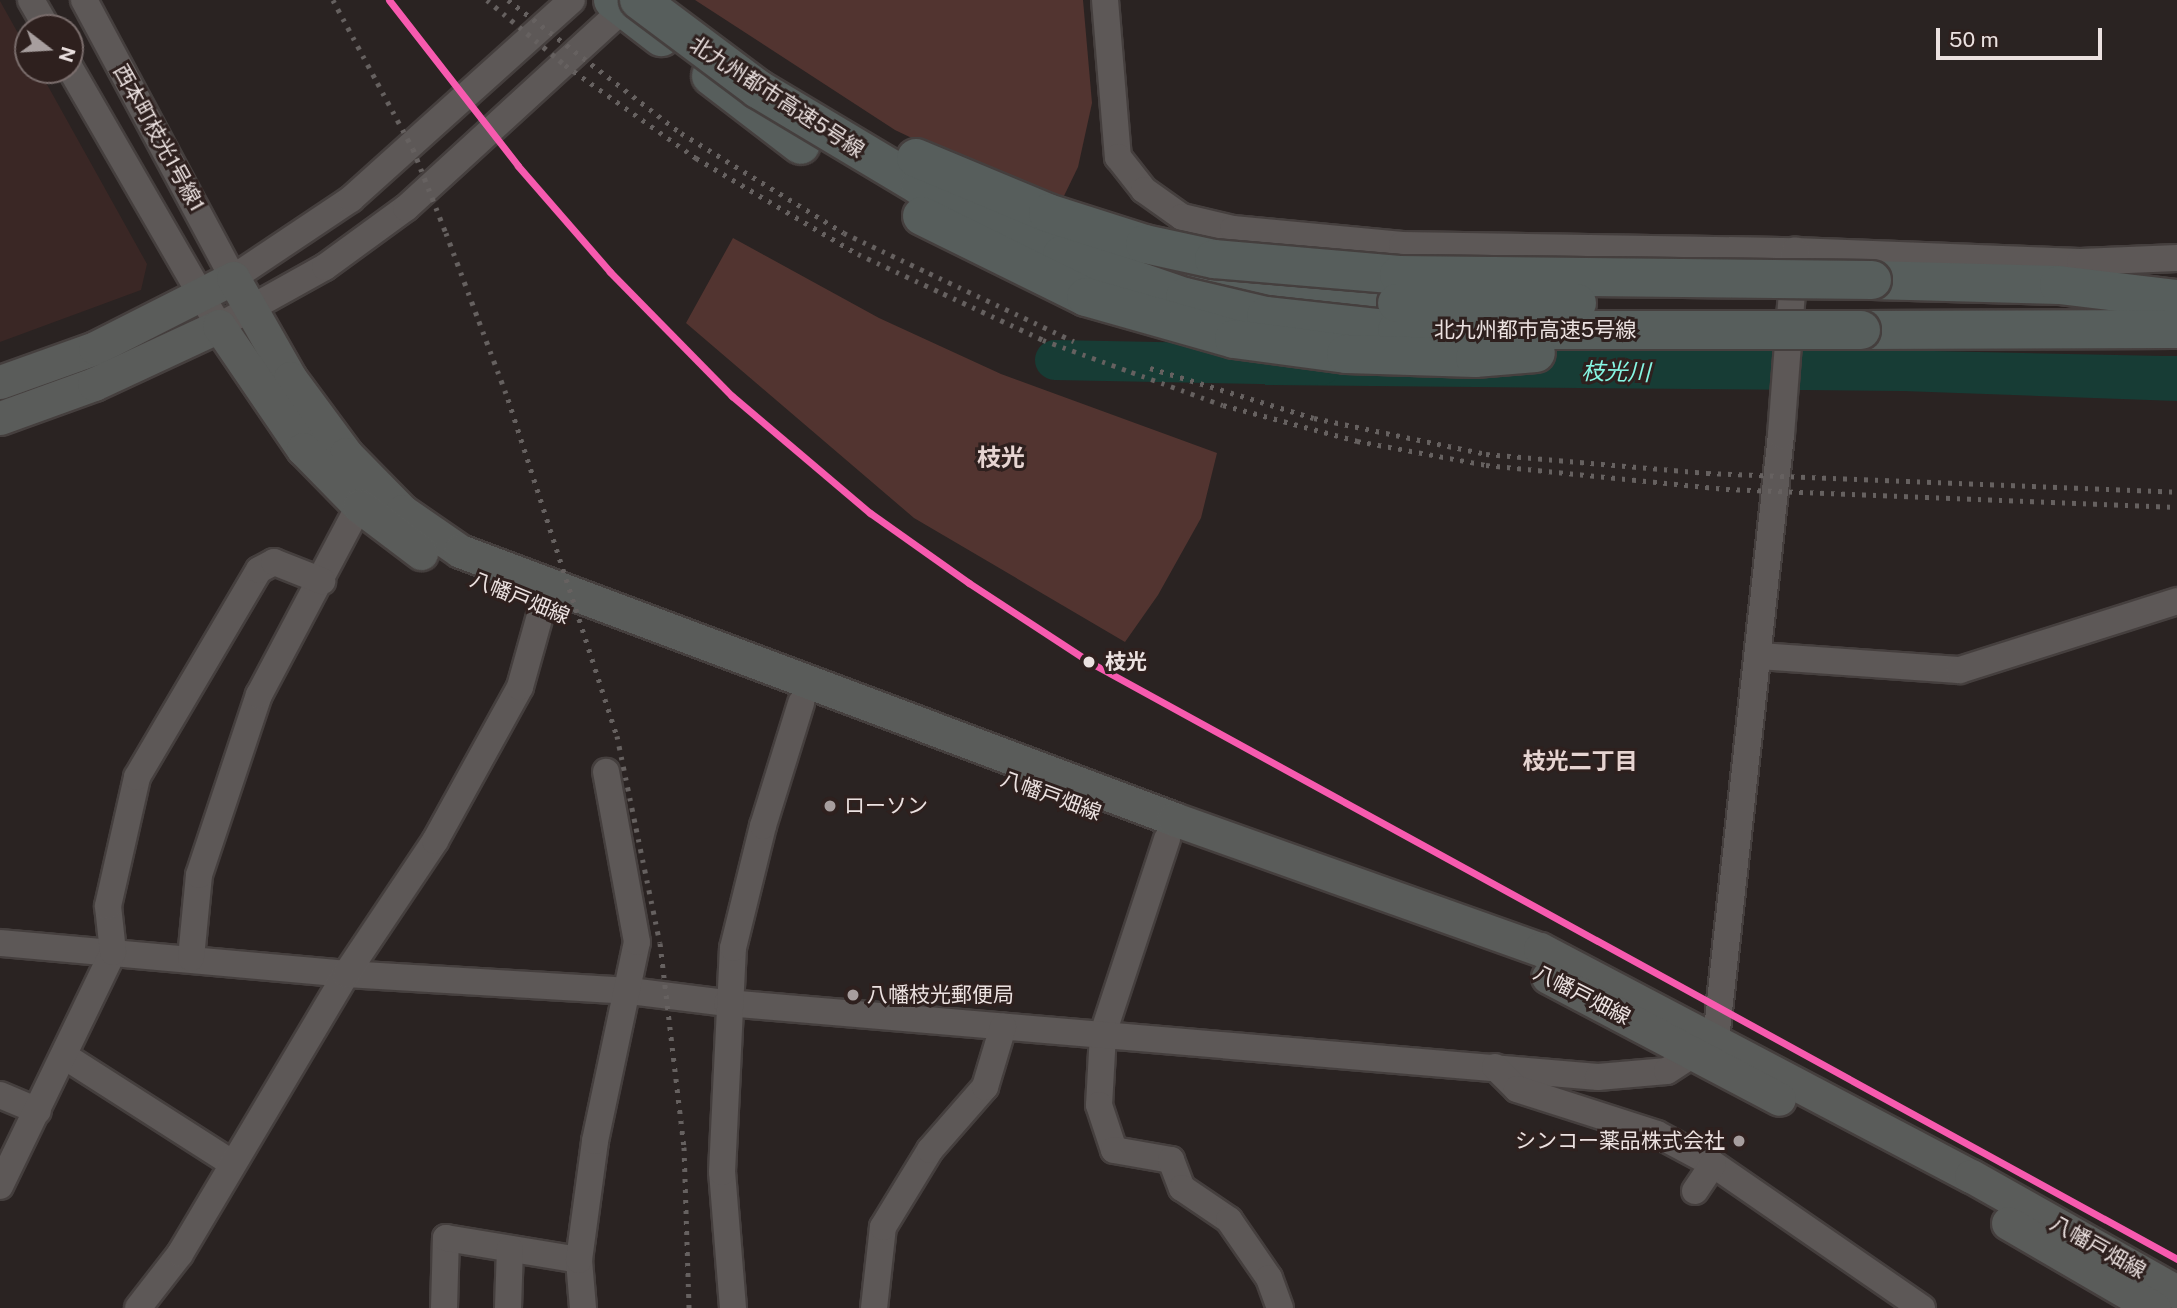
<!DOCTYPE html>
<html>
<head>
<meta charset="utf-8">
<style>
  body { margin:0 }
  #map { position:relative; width:2177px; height:1308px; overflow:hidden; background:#2a2322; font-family:"Public Sans","Noto Sans JP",sans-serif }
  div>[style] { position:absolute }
  .built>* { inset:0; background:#3a2725 }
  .green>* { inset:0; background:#523430 }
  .water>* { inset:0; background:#173c35 }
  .river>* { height:40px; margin:-20px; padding:0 20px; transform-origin:20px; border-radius:20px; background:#173c35 }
  .roads { filter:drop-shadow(2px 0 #453f3e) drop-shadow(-2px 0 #453f3e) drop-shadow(0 2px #453f3e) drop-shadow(0 -2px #453f3e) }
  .minor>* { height:26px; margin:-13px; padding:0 13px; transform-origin:13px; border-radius:13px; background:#5d5857 }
  .major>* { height:33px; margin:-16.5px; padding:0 16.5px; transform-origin:16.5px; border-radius:16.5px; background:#5a5c5a }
  .highway>* { height:38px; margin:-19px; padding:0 19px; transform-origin:19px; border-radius:19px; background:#575e5c }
  .rail>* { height:5px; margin-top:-2.5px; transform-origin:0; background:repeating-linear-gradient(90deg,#666160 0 3.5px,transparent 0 10.5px) }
  .bridges { filter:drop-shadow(2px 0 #453f3e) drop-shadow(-2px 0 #453f3e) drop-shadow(0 2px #453f3e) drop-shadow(0 -2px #453f3e) }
  .highway-bridge>* { height:38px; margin:-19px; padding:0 19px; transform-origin:19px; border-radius:19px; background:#575e5c }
  .rail-1>* { height:7px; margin:-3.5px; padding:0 3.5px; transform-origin:3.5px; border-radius:3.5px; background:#f75aaf }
  .dots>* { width:19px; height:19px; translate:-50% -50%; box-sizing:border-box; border:4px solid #2e201e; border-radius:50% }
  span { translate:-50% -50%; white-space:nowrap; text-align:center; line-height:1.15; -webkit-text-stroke:6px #2e201e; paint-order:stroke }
  .street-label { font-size:21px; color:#ebe1e0 }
  .stop-label { font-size:21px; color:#ebe1e0; font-weight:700 }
  .left { translate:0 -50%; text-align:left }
  .poi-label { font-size:21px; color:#ebe1e0 }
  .right { translate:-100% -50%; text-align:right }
  .water-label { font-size:23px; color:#87f7e4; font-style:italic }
  .neighbourhood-label { font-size:23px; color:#e6d4d1; font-weight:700 }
  .quarter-label { font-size:24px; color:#e6d4d1; font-weight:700 }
  .north { position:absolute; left:14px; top:14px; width:70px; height:70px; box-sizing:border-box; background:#2e201e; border:2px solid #7a6d6c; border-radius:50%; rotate:107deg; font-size:19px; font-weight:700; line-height:28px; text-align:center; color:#ebe1e0 }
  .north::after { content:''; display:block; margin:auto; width:24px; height:32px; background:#a79e9e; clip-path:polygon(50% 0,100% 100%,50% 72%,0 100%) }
  .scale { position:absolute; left:1936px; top:28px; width:166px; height:32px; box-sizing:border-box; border:4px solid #ebe1e0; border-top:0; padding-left:9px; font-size:21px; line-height:24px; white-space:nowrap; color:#ebe1e0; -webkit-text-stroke:5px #2e201e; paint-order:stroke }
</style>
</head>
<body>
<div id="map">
  <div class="built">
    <div style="clip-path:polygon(0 1px,28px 51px,28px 70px,39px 70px,147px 264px,141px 290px,0 342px)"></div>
  </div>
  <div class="green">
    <div style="clip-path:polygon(695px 0,1083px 0,1092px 103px,1078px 167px,1062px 200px,987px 174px,895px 130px)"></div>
    <div style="clip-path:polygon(733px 238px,879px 318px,1001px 374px,1217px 453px,1201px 518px,1158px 595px,1125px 642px,914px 518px,686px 323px)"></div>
  </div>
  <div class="water">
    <div style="clip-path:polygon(1266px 346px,1750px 347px,2164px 356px,2177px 356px,2177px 401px,1903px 391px,1265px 385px)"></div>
  </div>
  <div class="river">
    <div style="left:1055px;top:360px;width:266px;rotate:1.1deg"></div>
  </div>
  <div class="roads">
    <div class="minor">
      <div style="left:31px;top:0;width:32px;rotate:60deg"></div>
      <div style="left:84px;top:0;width:315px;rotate:61.8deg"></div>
      <div style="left:233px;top:278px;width:142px;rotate:-33.8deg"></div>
      <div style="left:351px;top:199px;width:297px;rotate:-42deg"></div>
      <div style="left:1105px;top:0;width:158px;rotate:85.3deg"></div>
      <div style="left:1118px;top:157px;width:42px;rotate:51.8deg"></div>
      <div style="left:1144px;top:190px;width:47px;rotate:35.4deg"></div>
      <div style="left:1182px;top:217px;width:52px;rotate:13.2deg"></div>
      <div style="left:1233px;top:229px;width:170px;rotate:5.4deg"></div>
      <div style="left:1402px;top:245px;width:393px;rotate:0.9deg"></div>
      <div style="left:1795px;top:251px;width:285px;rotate:2.2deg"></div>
      <div style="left:2080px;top:262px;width:97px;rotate:-2.4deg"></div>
      <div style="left:70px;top:68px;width:298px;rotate:60deg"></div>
      <div style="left:219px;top:326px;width:121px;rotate:-29.1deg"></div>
      <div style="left:325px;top:267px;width:100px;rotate:-36.1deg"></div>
      <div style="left:406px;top:208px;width:308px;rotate:-42.5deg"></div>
      <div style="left:1758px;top:656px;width:202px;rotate:4deg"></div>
      <div style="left:1960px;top:670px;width:228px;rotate:-17.6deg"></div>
      <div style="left:1167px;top:839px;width:205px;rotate:108.2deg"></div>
      <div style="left:1103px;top:1034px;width:71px;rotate:93.2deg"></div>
      <div style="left:1099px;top:1105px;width:47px;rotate:71.6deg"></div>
      <div style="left:1114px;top:1150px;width:58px;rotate:10deg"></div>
      <div style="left:1171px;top:1160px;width:30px;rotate:69deg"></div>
      <div style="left:1182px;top:1188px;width:57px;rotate:34.2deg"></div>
      <div style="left:1229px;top:1220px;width:70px;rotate:55.4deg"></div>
      <div style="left:1269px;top:1278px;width:32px;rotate:70deg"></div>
      <div style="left:0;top:943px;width:347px;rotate:5.1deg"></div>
      <div style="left:346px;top:974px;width:285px;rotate:3.4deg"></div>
      <div style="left:630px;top:991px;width:98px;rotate:7.1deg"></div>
      <div style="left:727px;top:1003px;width:874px;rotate:4.86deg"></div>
      <div style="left:1598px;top:1077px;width:69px;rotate:-5deg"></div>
      <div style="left:1667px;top:1071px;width:59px;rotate:-33.1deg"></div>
      <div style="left:1716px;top:1039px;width:607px;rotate:-83.86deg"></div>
      <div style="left:1781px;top:435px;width:185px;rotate:-85.6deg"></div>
      <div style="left:191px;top:958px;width:83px;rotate:-84.5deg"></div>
      <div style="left:199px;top:875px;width:190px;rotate:-71.6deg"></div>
      <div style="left:259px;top:695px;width:214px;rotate:-62.1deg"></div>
      <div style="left:66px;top:1057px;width:198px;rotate:32.6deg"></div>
      <div style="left:1495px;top:1067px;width:31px;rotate:45deg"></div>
      <div style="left:1517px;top:1089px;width:147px;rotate:17.8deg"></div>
      <div style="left:1657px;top:1134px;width:64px;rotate:28.2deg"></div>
      <div style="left:1713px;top:1164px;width:254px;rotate:34.6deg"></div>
      <div style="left:0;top:1095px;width:41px;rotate:22.8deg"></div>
      <div style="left:0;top:1186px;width:260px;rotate:-64.2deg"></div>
      <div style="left:113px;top:952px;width:46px;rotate:-96.2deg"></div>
      <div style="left:108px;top:906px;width:132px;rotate:-77.3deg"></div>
      <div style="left:137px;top:777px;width:240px;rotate:-59.5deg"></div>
      <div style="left:259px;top:570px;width:17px;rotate:-28deg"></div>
      <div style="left:274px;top:562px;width:52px;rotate:21.6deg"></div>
      <div style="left:1695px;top:1191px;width:32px;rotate:-56deg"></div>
      <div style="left:138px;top:1308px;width:68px;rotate:-52.1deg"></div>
      <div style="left:180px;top:1254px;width:326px;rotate:-59.3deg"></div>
      <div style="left:346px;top:974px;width:160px;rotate:-56.2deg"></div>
      <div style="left:435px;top:841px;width:176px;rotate:-61.1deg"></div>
      <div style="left:520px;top:687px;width:82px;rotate:-74.4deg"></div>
      <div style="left:444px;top:1308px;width:70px;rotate:-88.4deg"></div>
      <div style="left:446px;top:1238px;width:135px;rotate:9.4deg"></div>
      <div style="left:508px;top:1308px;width:59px;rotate:-88.1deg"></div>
      <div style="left:583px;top:1308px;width:48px;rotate:-94.8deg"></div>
      <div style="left:579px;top:1260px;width:120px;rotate:-82.3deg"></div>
      <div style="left:595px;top:1141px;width:203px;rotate:-78.1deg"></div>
      <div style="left:637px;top:942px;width:173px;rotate:-100.3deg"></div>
      <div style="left:733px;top:1308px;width:136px;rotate:-94.6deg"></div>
      <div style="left:722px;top:1172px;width:224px;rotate:-87.2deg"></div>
      <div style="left:733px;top:948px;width:126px;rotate:-76.2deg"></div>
      <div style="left:763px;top:826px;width:129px;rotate:-72.8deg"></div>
      <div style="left:874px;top:1308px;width:81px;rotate:-83.7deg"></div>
      <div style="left:883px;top:1227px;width:90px;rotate:-58.6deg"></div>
      <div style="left:930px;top:1150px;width:84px;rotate:-48.9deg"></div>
      <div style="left:985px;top:1087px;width:63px;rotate:-73.3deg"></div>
    </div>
    <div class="major">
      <div style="left:0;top:382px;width:101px;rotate:-19.7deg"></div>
      <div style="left:95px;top:348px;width:155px;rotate:-26.9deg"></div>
      <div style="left:233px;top:278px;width:115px;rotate:60.3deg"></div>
      <div style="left:290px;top:378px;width:94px;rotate:53.6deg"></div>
      <div style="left:346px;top:454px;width:80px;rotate:45.5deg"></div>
      <div style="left:402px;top:511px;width:70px;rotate:34.6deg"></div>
      <div style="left:460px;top:551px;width:763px;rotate:20.57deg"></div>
      <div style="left:1174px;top:819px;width:388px;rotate:19.6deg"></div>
      <div style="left:1540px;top:949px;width:487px;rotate:27.8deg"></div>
      <div style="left:1971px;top:1176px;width:236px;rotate:29.4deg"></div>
      <div style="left:0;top:418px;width:100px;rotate:-19.9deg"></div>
      <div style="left:94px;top:384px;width:138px;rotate:-24.9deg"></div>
      <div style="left:219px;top:326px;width:149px;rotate:55.7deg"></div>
      <div style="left:303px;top:449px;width:80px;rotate:45.5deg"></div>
      <div style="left:359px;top:506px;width:78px;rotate:37.2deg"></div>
      <div style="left:1548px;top:977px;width:261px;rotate:27.8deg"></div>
      <div style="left:2008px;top:1223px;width:169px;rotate:30.2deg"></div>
    </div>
    <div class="highway">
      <div style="left:613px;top:0;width:61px;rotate:37.6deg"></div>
      <div style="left:711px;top:76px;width:113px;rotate:37.5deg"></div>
      <div style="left:1872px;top:280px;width:187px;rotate:1.5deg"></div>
      <div style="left:2059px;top:285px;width:119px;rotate:6.8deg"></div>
      <div style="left:1187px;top:281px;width:109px;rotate:8.4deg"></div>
      <div style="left:1295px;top:297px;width:102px;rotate:3.4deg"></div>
      <div style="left:1861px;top:330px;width:316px;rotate:-0.2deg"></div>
    </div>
  </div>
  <div class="rail">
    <div style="left:333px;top:0;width:169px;rotate:61.8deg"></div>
    <div style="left:413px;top:149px;width:90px;rotate:68.6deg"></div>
    <div style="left:446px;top:233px;width:177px;rotate:69.5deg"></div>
    <div style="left:508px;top:399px;width:354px;rotate:72.1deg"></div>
    <div style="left:617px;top:736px;width:211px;rotate:78.3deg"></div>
    <div style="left:660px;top:943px;width:205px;rotate:83.3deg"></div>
    <div style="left:684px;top:1147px;width:161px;rotate:88.2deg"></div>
    <div style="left:487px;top:0;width:102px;rotate:39.8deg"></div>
    <div style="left:565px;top:65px;width:161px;rotate:35.4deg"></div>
    <div style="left:696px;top:158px;width:188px;rotate:30.7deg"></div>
    <div style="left:858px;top:254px;width:204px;rotate:24.9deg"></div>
    <div style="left:1043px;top:340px;width:191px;rotate:19.9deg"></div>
    <div style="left:1223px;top:405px;width:139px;rotate:15deg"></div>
    <div style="left:1357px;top:441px;width:131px;rotate:10.5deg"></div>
    <div style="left:1486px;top:465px;width:241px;rotate:5.7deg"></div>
    <div style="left:1726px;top:489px;width:451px;rotate:2.3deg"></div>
    <div style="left:508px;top:0;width:218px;rotate:37.6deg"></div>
    <div style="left:681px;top:133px;width:191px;rotate:31.5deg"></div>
    <div style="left:844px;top:233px;width:254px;rotate:25.2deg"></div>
    <div style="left:1150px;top:368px;width:171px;rotate:17deg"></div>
    <div style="left:1314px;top:418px;width:176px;rotate:11.8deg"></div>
    <div style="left:1486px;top:454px;width:222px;rotate:4.9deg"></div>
    <div style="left:1707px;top:473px;width:470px;rotate:2.3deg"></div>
  </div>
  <div class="bridges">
    <div class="highway-bridge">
      <div style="left:639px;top:0;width:149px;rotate:36.8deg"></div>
      <div style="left:758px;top:89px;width:189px;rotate:30.9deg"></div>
      <div style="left:920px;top:186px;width:158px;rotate:25.9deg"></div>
      <div style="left:1062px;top:255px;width:130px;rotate:18.9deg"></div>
      <div style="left:1185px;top:297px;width:83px;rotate:13.2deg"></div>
      <div style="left:1266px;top:316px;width:132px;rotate:6.1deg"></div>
      <div style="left:1397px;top:330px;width:464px"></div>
      <div style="left:916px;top:158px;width:143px;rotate:22.6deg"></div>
      <div style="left:1048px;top:213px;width:102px;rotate:17.7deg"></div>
      <div style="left:1145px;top:244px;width:71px;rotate:12.3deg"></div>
      <div style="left:1214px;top:259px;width:186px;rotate:4.9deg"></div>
      <div style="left:1399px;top:275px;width:473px;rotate:0.6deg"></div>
      <div style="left:922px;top:216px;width:183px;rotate:26.3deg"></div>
      <div style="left:1086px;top:297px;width:154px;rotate:15.8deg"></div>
      <div style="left:1234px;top:339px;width:113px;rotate:7.6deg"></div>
      <div style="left:1346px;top:354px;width:129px;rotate:1.8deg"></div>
      <div style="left:1475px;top:358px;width:61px;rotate:-4.7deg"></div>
      <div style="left:1397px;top:303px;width:180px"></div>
    </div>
  </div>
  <div class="rail-1">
    <div style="left:389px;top:0;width:210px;rotate:52.1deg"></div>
    <div style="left:518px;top:166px;width:140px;rotate:49deg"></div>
    <div style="left:610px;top:272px;width:174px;rotate:45.5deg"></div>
    <div style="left:732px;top:396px;width:181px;rotate:40.3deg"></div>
    <div style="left:870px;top:513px;width:121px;rotate:35.3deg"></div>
    <div style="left:969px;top:583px;width:148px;rotate:33.2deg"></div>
    <div style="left:1093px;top:664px;width:1237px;rotate:28.76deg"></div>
  </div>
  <div class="dots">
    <div style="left:1089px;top:662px;background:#ebe1e0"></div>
    <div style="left:830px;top:806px;background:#a79e9e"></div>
    <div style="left:853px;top:995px;background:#a79e9e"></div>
    <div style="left:1739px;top:1141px;background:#a79e9e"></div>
  </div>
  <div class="street-label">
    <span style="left:777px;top:97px;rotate:33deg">北九州都市高速5号線</span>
    <span style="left:159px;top:138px;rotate:61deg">西本町枝光1号線1</span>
    <span style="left:1535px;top:330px">北九州都市高速5号線</span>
    <span style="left:520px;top:598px;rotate:22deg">八幡戸畑線</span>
    <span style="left:1051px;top:796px;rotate:20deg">八幡戸畑線</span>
    <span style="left:1582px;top:995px;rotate:27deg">八幡戸畑線</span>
    <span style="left:2098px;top:1247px;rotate:29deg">八幡戸畑線</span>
  </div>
  <div class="stop-label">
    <span class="left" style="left:1105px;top:662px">枝光</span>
  </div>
  <div class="poi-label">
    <span class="left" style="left:844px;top:806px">ローソン</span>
    <span class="left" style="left:867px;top:995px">八幡枝光郵便局</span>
    <span class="right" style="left:1725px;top:1141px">シンコー薬品株式会社</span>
  </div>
  <div class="water-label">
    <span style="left:1616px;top:372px;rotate:1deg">枝光川</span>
  </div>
  <div class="neighbourhood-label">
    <span style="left:1580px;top:761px">枝光二丁目</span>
  </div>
  <div class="quarter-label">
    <span style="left:1001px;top:458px">枝光</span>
  </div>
  <div class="north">N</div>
  <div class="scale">50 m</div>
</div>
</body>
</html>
